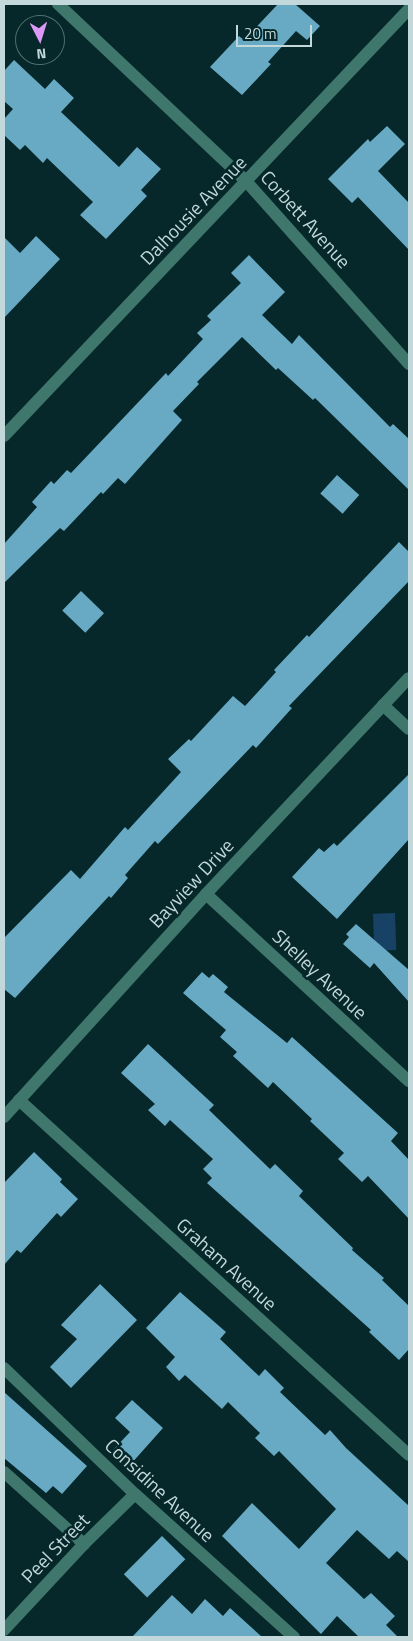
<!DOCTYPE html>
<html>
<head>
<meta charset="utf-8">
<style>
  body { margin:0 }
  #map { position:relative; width:413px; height:1641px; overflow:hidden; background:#06282a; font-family:"Titillium Web",sans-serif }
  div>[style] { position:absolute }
  .water>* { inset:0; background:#184265; transform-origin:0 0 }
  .building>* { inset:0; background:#68a9c3; transform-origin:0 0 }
  .minor>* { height:12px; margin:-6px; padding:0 6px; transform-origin:6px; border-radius:6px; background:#40776c }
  span { translate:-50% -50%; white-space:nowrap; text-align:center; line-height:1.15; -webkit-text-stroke:5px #06282a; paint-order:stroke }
  .street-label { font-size:19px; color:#c2d8da }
  .frame { position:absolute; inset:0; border:5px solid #c2d8da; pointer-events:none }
  .north { position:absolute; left:15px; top:15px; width:50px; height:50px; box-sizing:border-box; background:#06282a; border:1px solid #516e70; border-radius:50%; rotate:175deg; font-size:14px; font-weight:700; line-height:20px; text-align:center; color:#c2d8da }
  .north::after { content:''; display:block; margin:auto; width:18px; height:22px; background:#db99f5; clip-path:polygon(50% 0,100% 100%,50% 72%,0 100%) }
  .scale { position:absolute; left:236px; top:25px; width:76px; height:22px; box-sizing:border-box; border:2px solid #c2d8da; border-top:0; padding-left:6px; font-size:15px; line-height:18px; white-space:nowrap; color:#c2d8da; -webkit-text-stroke:4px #06282a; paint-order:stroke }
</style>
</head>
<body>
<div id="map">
  <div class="water">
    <div style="left:395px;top:913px;width:37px;height:22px;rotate:88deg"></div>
  </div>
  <div class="building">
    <div style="clip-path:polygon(278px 4px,295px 4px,320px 26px,307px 40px,296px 31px,268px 62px,271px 64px,242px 95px,210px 67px,239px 36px,244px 40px)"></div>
    <div style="clip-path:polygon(14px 60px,45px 89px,54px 79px,74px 98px,61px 112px,119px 167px,137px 147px,161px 169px,141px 190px,147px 196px,106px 239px,80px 215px,93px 202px,47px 158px,43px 163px,25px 145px,20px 150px,4px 135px,4px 119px,13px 109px,4px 101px,4px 71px)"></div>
    <div style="clip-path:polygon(387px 126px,405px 144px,378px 171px,409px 203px,409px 250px,358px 197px,352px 203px,328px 179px,368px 139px,370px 142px)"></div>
    <div style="clip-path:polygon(36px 236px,60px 259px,4px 318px,4px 237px,20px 253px)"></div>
    <div style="clip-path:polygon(249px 255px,285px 292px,262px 315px,292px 344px,299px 335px,390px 427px,393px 424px,409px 439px,409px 490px,315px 398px,313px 400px,278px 368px,276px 370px,242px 337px,197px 382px,199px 384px,173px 411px,182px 420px,125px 484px,118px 478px,103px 494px,101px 492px,64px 531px,60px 528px,4px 583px,4px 544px,37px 507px,32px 502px,51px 481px,54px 484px,67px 470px,71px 473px,166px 373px,168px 376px,203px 339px,197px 333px,211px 320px,207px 316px,241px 283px,231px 273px)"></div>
    <div style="left:337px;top:475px;width:30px;height:25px;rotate:42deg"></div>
    <div style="clip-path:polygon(399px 542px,409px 552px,409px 581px,289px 706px,292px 708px,256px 748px,253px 745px,158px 844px,155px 841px,125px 875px,128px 878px,111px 898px,109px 896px,15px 998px,4px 989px,4px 938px,71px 870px,80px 879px,125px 827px,128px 830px,181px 772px,168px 759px,189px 739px,191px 741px,233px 696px,245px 706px,276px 672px,274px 670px,307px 635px,309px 637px)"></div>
    <div style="left:81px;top:591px;width:32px;height:27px;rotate:44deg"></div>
    <div style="clip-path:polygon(409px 774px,409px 839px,337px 919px,292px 877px,319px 848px,324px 852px,334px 843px,337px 846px)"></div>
    <div style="clip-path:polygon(356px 924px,409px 970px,409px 1002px,374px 963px,370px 968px,343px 944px,349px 937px,346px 934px)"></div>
    <div style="clip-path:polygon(202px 972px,209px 978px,213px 974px,228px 987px,224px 992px,287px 1043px,292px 1037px,398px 1133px,391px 1141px,409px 1160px,409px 1219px,368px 1176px,362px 1182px,338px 1159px,344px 1153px,310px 1121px,312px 1119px,273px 1082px,268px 1088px,233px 1056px,237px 1052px,220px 1037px,226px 1030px,183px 993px)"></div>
    <div style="clip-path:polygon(148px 1044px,214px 1105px,209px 1110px,270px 1169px,275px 1164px,303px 1191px,299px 1196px,353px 1248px,352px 1250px,384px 1278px,382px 1280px,409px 1306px,409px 1349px,399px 1360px,369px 1332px,371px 1330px,207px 1183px,212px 1178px,203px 1169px,213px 1159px,170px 1120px,165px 1126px,148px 1110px,155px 1104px,121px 1073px)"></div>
    <div style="clip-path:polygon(34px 1152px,62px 1179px,60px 1182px,78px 1199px,61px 1217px,57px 1213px,21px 1253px,17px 1250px,4px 1265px,4px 1183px)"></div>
    <div style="clip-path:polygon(100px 1284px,137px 1320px,71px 1388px,50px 1367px,77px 1339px,61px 1325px)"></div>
    <div style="clip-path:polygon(180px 1292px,226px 1332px,220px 1339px,259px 1376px,265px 1369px,284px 1388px,280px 1392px,325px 1435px,330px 1430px,346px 1448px,409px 1506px,409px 1562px,397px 1551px,389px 1559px,357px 1530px,326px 1563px,364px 1599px,371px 1593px,395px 1616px,386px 1625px,398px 1637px,359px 1637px,337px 1616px,321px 1634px,222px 1536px,252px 1503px,299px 1549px,336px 1509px,279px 1451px,274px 1456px,255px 1438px,260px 1433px,228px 1402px,222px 1409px,185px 1375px,179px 1381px,166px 1367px,175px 1357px,146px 1328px)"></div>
    <div style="clip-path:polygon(4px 1392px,87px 1466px,62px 1494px,53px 1486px,46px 1493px,4px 1458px)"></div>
    <div style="clip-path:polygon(132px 1400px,163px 1428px,130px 1465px,113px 1450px,130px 1432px,115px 1418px)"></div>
    <div style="left:162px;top:1536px;width:33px;height:54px;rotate:45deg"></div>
    <div style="clip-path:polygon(172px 1595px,192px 1614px,205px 1599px,223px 1616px,230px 1608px,262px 1637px,132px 1637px)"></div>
  </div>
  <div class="minor">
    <div style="left:58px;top:4px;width:258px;rotate:43.3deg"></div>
    <div style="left:246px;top:181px;width:245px;rotate:48.3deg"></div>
    <div style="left:4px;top:436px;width:589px;rotate:-46.51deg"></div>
    <div style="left:383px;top:705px;width:35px;rotate:43deg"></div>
    <div style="left:206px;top:894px;width:276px;rotate:42.7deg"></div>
    <div style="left:19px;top:1100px;width:527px;rotate:42.31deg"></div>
    <div style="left:4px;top:1117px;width:301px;rotate:-47.8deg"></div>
    <div style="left:206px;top:894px;width:296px;rotate:-46.8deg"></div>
    <div style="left:4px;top:1368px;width:182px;rotate:43.9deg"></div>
    <div style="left:135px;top:1494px;width:214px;rotate:42deg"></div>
    <div style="left:4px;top:1472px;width:108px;rotate:42deg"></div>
    <div style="left:4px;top:1630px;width:117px;rotate:-47.1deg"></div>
    <div style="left:84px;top:1544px;width:71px;rotate:-44.4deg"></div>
  </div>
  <div class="street-label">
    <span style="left:193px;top:210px;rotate:-46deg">Dalhousie Avenue</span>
    <span style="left:306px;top:219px;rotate:48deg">Corbett Avenue</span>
    <span style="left:191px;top:883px;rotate:-47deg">Bayview Drive</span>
    <span style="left:320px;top:974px;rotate:43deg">Shelley Avenue</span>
    <span style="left:227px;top:1264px;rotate:42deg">Graham Avenue</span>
    <span style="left:160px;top:1490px;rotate:43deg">Considine Avenue</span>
    <span style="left:55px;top:1548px;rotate:-46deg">Peel Street</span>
  </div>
  <div class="frame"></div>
  <div class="north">N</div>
  <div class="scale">20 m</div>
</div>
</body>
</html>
